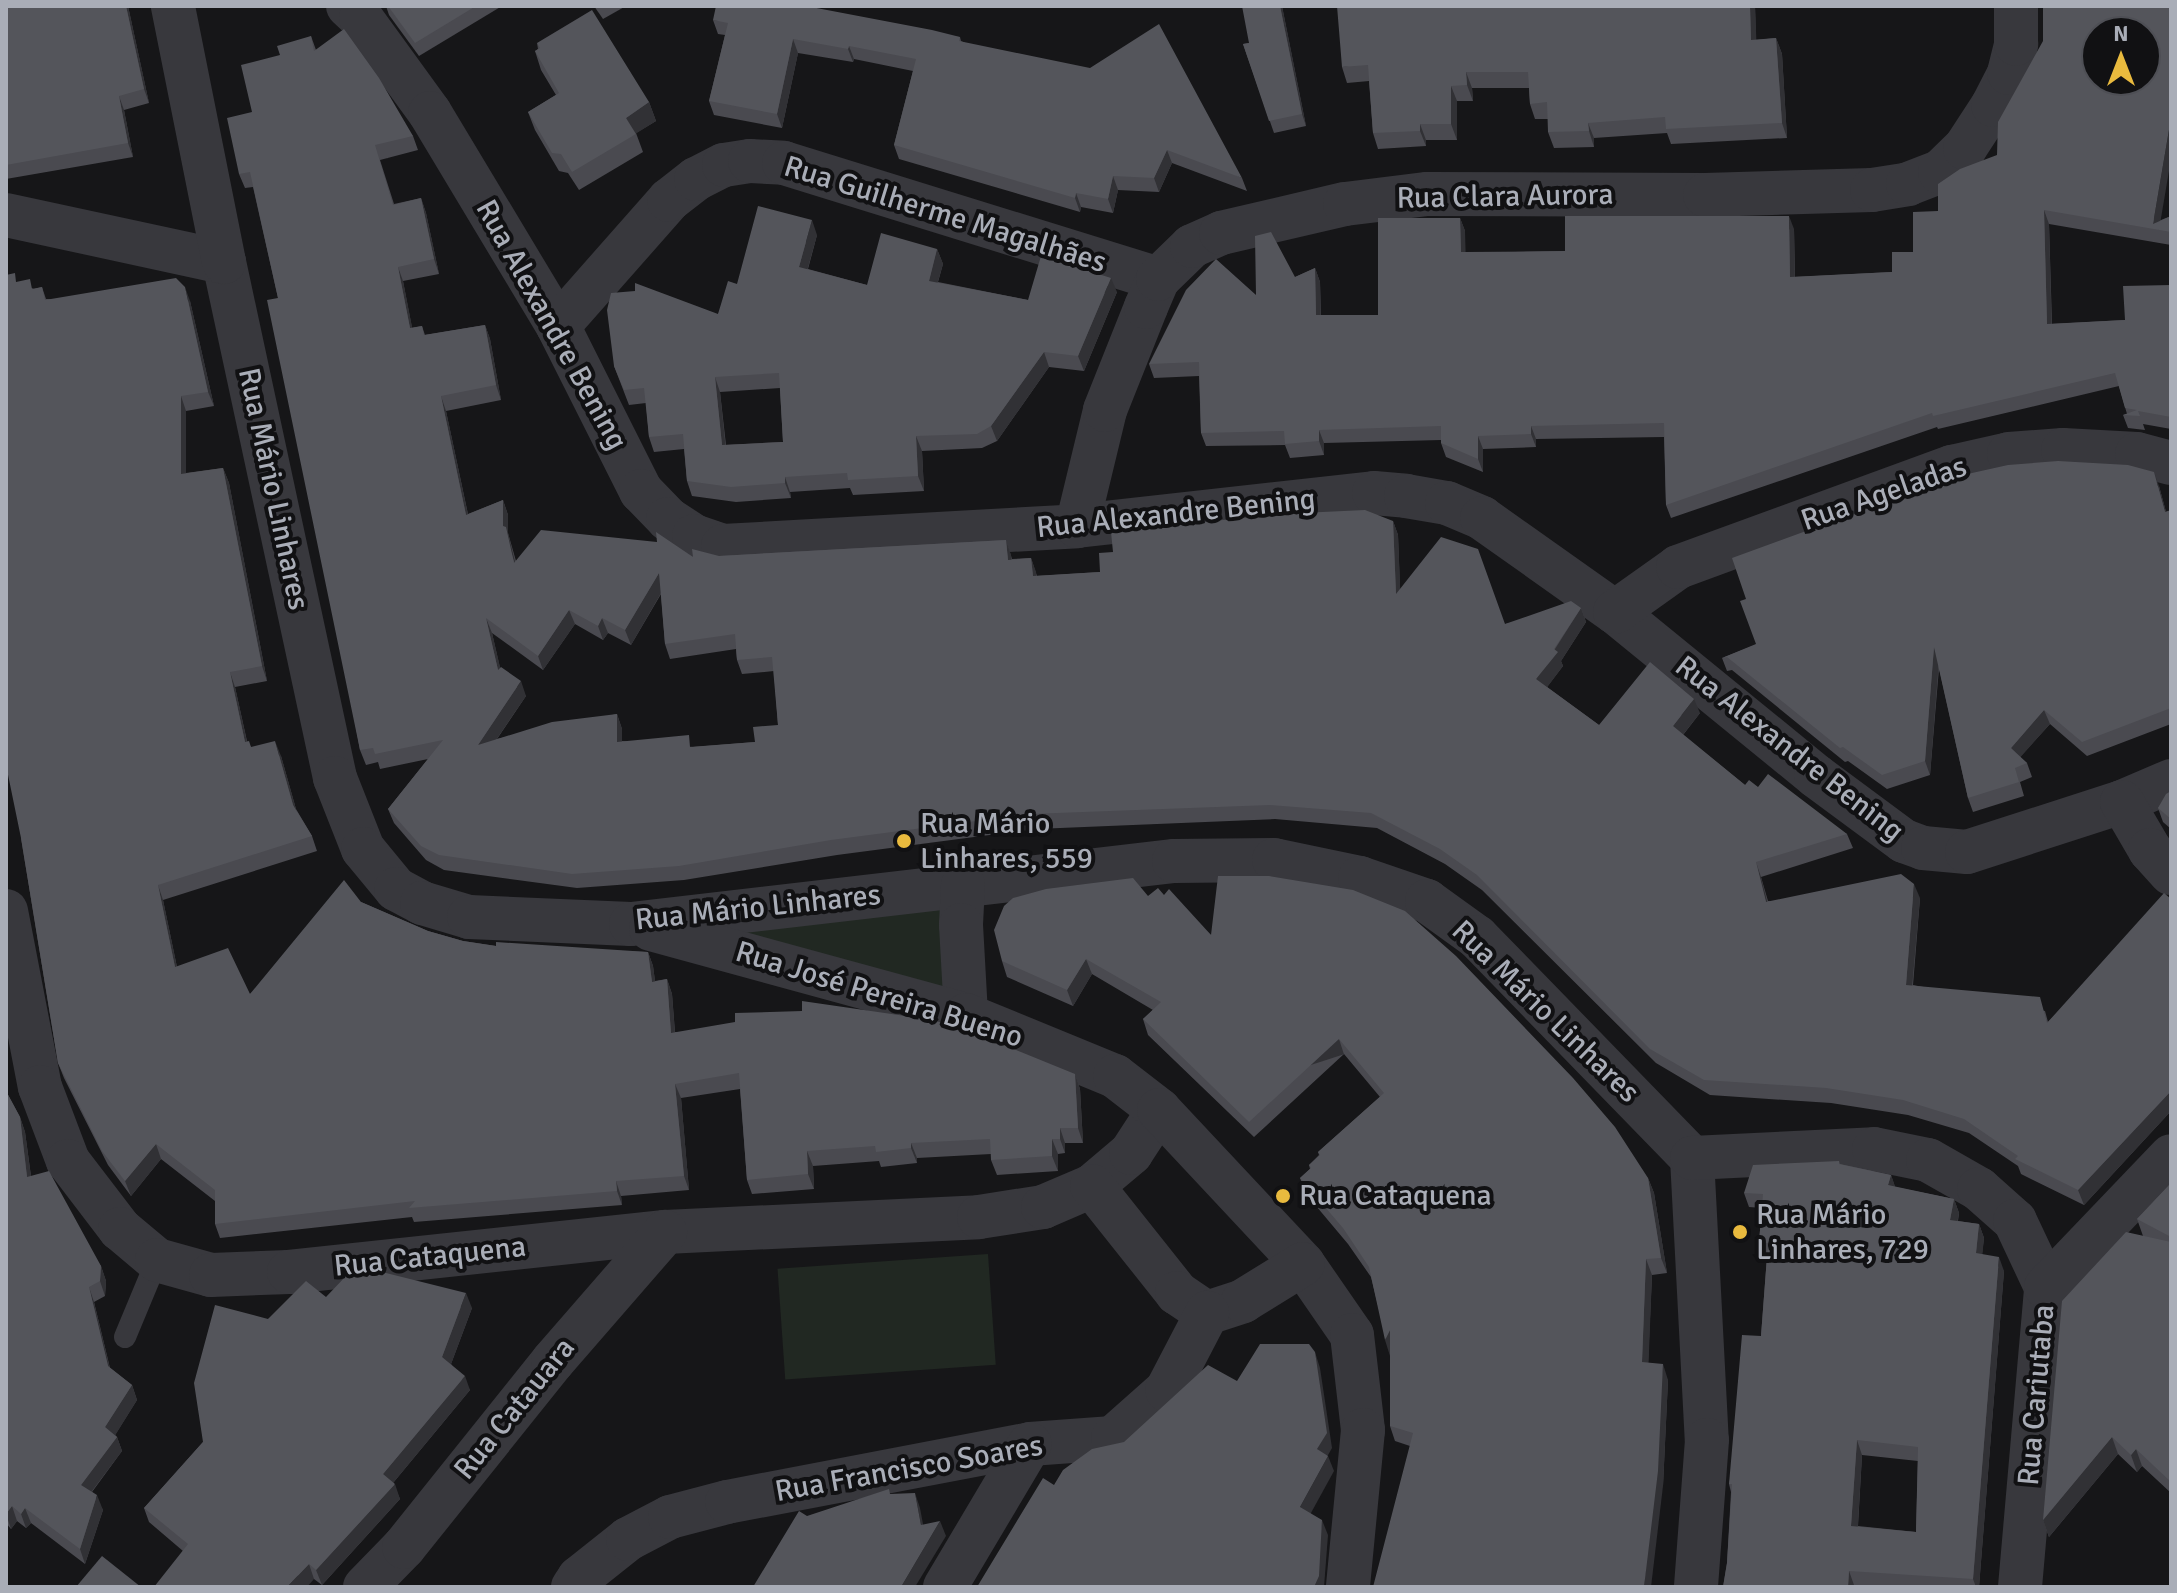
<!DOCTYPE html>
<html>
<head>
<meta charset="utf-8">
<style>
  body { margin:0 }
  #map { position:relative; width:2177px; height:1593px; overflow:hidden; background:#161618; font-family:Signika,sans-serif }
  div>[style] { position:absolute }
  .green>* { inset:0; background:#212822; transform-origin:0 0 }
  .service>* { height:22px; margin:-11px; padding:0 11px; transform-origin:11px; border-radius:11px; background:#38383d }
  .minor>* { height:44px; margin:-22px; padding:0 22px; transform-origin:22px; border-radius:22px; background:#38383d }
  .tertiary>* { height:44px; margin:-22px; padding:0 22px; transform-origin:22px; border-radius:22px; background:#38383d }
  .wall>* { inset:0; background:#4a4a50 }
  .shaded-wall>* { inset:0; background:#313135; transform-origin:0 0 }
  .building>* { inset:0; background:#54555b }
  .dots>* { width:22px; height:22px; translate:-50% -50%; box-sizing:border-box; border:4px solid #111113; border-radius:50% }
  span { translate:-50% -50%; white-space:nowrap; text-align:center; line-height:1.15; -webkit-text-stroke:8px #111113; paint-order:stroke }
  .street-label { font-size:30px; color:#a9adb7 }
  .poi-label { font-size:30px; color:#a9adb7 }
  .left { translate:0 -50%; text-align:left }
  .frame { position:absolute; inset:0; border:8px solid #a9adb7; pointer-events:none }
  .north { position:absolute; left:2081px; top:16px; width:80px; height:80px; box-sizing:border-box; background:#111113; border:2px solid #4e4f55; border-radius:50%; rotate:0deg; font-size:22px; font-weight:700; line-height:32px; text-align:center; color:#a9adb7 }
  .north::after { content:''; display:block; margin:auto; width:28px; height:36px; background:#e9ba3e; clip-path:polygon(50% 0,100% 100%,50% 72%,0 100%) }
</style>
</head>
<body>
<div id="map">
  <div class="green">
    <div style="clip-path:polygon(950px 897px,948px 992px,715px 930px)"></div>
    <div style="left:988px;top:1254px;width:111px;height:211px;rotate:86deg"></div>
  </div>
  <div class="service">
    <div style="left:125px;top:1337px;width:83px;rotate:-67.4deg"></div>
  </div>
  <div class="minor">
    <div style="left:348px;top:6px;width:18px;rotate:43deg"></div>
    <div style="left:361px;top:18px;width:117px;rotate:54deg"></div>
    <div style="left:430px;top:113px;width:249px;rotate:59deg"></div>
    <div style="left:558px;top:326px;width:185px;rotate:63.3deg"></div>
    <div style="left:641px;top:491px;width:39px;rotate:46deg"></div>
    <div style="left:668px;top:519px;width:31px;rotate:33deg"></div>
    <div style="left:694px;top:536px;width:31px;rotate:19deg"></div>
    <div style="left:723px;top:546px;width:355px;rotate:-3.2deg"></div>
    <div style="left:1077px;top:526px;width:299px;rotate:-6.3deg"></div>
    <div style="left:1374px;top:493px;width:32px;rotate:5deg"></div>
    <div style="left:1406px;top:496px;width:42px;rotate:9.7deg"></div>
    <div style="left:1447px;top:503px;width:38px;rotate:23deg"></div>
    <div style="left:1482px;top:518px;width:163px;rotate:35.3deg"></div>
    <div style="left:1615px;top:612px;width:259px;rotate:39.2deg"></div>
    <div style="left:1816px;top:776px;width:109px;rotate:36.5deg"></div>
    <div style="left:1904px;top:841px;width:20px;rotate:20deg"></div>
    <div style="left:1923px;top:848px;width:44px;rotate:5.2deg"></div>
    <div style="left:1967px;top:852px;width:163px;rotate:-17.9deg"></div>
    <div style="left:2122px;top:802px;width:53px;rotate:-23.2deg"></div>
    <div style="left:224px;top:262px;width:528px;rotate:77.86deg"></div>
    <div style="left:335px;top:778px;width:76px;rotate:68.5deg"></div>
    <div style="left:363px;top:849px;width:52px;rotate:50.5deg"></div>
    <div style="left:396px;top:889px;width:30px;rotate:28deg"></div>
    <div style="left:422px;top:903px;width:49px;rotate:16.6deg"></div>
    <div style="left:469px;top:917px;width:162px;rotate:2.5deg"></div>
    <div style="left:631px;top:924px;width:547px;rotate:-6.62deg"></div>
    <div style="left:1174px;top:861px;width:100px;rotate:-0.6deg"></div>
    <div style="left:1274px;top:860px;width:88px;rotate:11.8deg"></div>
    <div style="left:1360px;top:878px;width:71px;rotate:18.9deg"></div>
    <div style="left:1427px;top:901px;width:62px;rotate:35.8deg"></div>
    <div style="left:1477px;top:937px;width:308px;rotate:45.8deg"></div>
    <div style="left:1692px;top:1158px;width:282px;rotate:87deg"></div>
    <div style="left:1707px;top:1440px;width:147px;rotate:94.3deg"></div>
    <div style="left:558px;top:326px;width:168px;rotate:-48.6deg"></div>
    <div style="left:669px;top:200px;width:34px;rotate:-38deg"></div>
    <div style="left:696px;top:179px;width:31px;rotate:-27deg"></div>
    <div style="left:724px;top:165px;width:26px;rotate:-9deg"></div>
    <div style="left:750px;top:161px;width:34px;rotate:3deg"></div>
    <div style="left:784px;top:163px;width:392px;rotate:17.2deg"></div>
    <div style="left:1077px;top:526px;width:119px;rotate:-76.4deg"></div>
    <div style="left:1105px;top:410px;width:111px;rotate:-68.3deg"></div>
    <div style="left:1146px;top:307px;width:30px;rotate:-67deg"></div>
    <div style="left:1158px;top:279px;width:47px;rotate:-44.1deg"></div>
    <div style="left:1192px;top:246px;width:32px;rotate:-24deg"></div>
    <div style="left:1221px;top:233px;width:127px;rotate:-13.2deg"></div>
    <div style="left:1345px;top:204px;width:83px;rotate:-7deg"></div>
    <div style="left:1427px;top:194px;width:278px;rotate:0.2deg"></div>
    <div style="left:1705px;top:195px;width:167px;rotate:-1.7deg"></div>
    <div style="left:1872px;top:190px;width:36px;rotate:-9deg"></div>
    <div style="left:1908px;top:184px;width:34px;rotate:-21deg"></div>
    <div style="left:1940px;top:172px;width:35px;rotate:-44deg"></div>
    <div style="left:1965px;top:148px;width:51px;rotate:-56.9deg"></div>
    <div style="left:1993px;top:105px;width:36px;rotate:-63deg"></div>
    <div style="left:2009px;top:73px;width:30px;rotate:-76deg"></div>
    <div style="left:2016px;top:44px;width:38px;rotate:-90deg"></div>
    <div style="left:1615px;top:612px;width:77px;rotate:-35.5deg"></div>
    <div style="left:1678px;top:567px;width:292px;rotate:-20.1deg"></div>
    <div style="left:1952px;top:467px;width:58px;rotate:-12.8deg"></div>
    <div style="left:2009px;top:454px;width:54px;rotate:-4.2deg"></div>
    <div style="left:2063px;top:450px;width:74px;rotate:3.1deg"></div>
    <div style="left:2137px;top:454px;width:35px;rotate:15deg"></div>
    <div style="left:2122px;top:802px;width:56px;rotate:59.7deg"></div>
    <div style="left:2150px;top:850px;width:31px;rotate:48deg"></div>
    <div style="left:963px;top:885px;width:40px;rotate:92.9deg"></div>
    <div style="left:961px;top:925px;width:90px;rotate:86.8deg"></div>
    <div style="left:6px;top:911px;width:179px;rotate:79.1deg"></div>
    <div style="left:40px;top:1087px;width:79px;rotate:69.3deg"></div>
    <div style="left:68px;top:1161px;width:86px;rotate:52.6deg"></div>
    <div style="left:120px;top:1229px;width:48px;rotate:40deg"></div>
    <div style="left:157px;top:1260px;width:56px;rotate:15.5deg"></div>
    <div style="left:211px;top:1275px;width:78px;rotate:-2.2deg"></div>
    <div style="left:289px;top:1272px;width:378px;rotate:-6.1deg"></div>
    <div style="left:665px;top:1232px;width:314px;rotate:-2.7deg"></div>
    <div style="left:979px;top:1217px;width:65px;rotate:-8.9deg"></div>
    <div style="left:1043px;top:1207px;width:53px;rotate:-23.2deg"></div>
    <div style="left:1092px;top:1186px;width:51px;rotate:-40.2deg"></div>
    <div style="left:1131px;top:1153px;width:51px;rotate:-56.9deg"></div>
    <div style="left:651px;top:929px;width:327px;rotate:15.3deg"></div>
    <div style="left:966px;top:1015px;width:161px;rotate:22.3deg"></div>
    <div style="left:1115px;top:1076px;width:56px;rotate:37.7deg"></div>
    <div style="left:1159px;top:1110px;width:211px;rotate:46.9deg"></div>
    <div style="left:1303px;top:1264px;width:86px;rotate:55.4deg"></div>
    <div style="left:1352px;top:1335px;width:96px;rotate:83.4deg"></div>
    <div style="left:1363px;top:1430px;width:158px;rotate:95.5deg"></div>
    <div style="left:1692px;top:1158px;width:182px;rotate:-2.8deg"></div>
    <div style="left:1874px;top:1149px;width:55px;rotate:11.5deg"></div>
    <div style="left:1928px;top:1160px;width:59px;rotate:29.6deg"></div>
    <div style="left:1979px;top:1189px;width:48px;rotate:41.6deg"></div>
    <div style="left:2015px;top:1221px;width:73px;rotate:64.8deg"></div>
    <div style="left:1092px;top:1186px;width:137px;rotate:51.5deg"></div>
    <div style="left:1177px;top:1293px;width:36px;rotate:34deg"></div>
    <div style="left:1207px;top:1313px;width:38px;rotate:-18deg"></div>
    <div style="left:1243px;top:1301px;width:70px;rotate:-31.7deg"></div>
    <div style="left:365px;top:1587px;width:56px;rotate:-45.7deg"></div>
    <div style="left:404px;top:1547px;width:238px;rotate:-51.3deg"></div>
    <div style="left:553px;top:1361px;width:171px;rotate:-49deg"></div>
    <div style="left:573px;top:1587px;width:11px;rotate:-56deg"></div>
    <div style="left:579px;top:1578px;width:63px;rotate:-38.5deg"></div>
    <div style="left:628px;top:1539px;width:47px;rotate:-27.6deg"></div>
    <div style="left:670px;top:1517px;width:59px;rotate:-14.7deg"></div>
    <div style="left:727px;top:1502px;width:309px;rotate:-10.8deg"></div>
    <div style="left:1030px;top:1444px;width:83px;rotate:-4.1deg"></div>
    <div style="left:1113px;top:1438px;width:72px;rotate:-41.6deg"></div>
    <div style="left:1167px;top:1390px;width:87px;rotate:-62.5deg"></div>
    <div style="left:945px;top:1587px;width:166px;rotate:-59.3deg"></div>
    <div style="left:2020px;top:1587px;width:301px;rotate:-85deg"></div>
    <div style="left:2046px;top:1287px;width:181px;rotate:-46.3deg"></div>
  </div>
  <div class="tertiary">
    <div style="left:6px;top:215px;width:223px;rotate:12.2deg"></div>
    <div style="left:224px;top:262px;width:261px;rotate:-101.3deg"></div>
  </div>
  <div class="wall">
    <div style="clip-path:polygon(6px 6px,128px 6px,149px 103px,124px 110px,133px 157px,6px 179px)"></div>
    <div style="clip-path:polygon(386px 6px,502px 6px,419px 56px,389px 15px)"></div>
    <div style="clip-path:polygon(594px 6px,626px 6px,603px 19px)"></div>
    <div style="clip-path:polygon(1282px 6px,1306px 126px,1274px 133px,1243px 44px,1249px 43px)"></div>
    <div style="clip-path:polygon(1755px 6px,1756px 40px,1776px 38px,1782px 54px,1787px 138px,1671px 144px,1667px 133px,1594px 138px,1594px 147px,1554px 148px,1548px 132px,1548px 119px,1535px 119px,1530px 104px,1529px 88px,1472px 88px,1473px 101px,1457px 101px,1457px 140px,1426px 140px,1426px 146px,1378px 149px,1373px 133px,1369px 81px,1347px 83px,1342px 67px)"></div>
    <div style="clip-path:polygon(713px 20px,960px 37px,961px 41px,1242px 178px,1247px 191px,1172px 163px,1159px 192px,1118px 190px,1113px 213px,1081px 207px,1080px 212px,899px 159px,894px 145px,913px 71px,854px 59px,853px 62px,798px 53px,782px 128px,714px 115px,709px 101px,725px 35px,718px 34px)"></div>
    <div style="clip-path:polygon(evenodd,311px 36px,316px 50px,413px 136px,418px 150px,380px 160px,394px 204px,421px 198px,426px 213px,439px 274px,403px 281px,412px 328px,422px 326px,425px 335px,485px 325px,490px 339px,501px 400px,446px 411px,468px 514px,503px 500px,508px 515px,508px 533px,516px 561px,719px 556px,1006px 540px,1012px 559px,1031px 558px,1037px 576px,1100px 572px,1393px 521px,1398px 535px,1400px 589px,1505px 624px,1581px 608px,1586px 622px,1561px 661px,1563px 666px,1547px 687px,1599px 725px,1700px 713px,1683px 735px,1745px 785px,1758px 787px,1847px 834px,1853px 848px,1761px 877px,1768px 901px,1920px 898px,1913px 985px,2045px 1011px,2048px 1022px,2171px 899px,2171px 1111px,2084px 1205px,2021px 1174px,2018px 1166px,1969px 1133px,1908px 1115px,1831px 1103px,1710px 1095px,1656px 1063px,1482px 890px,1445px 864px,1377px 828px,1275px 819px,1036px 829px,837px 855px,684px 880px,577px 888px,444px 870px,426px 860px,394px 823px,388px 809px,428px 759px,380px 769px,378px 762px,366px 765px,360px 750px,278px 298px,253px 187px,245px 188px,239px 174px,252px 112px,280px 55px,311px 36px,661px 594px,665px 644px,670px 659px,736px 649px,737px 660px,742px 674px,774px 671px,778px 725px,755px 742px,693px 747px,622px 741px,622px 729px,617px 714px,497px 739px,526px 696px,500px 668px,492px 633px,543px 670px,575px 624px,603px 640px,608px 633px,631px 645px,661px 594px)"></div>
    <div style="clip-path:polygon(537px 43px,649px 102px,656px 121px,636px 133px,643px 152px,579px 190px,568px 173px,559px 171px,535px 130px,528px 112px,556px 95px,541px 70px,535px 51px,538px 49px)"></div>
    <div style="clip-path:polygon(1938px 184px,2161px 220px,2171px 216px,2171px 245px,2049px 224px,2052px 324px,2125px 320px,2171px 285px,2171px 429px,2143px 424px,2145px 430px,2128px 428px,2123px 415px,2127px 414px,2119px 386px,1938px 429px,1937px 427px,1671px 518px,1666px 505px,1664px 437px,1536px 439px,1536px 447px,1483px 449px,1483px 472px,1446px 457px,1441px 443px,1441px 440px,1324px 443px,1324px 455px,1290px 458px,1285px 445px,1206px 446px,1201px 433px,1199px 376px,1154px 378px,1149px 364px,1256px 295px,1315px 268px,1320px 282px,1321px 315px,1378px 315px,1460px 218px,1465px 231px,1465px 252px,1565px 251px,1794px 229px,1795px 277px,1892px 272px,1913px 252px,1938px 211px)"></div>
    <div style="clip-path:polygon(evenodd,817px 235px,808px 269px,867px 285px,937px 249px,943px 264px,938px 282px,1028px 300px,1117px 292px,1084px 371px,1049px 367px,997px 441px,982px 448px,922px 451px,924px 491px,853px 495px,850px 488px,790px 492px,791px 498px,736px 502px,692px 496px,687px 481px,684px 449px,654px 452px,649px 437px,646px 403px,629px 405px,614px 366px,718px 314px,737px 284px,817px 235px,780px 388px,783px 442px,726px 445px,720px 392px,780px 388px)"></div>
    <div style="clip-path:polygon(18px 282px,34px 289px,42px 287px,46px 299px,190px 301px,214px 406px,186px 411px,186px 473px,223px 468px,229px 483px,267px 681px,235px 687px,247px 741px,251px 747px,281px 756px,296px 809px,312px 836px,317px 851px,163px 900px,177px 967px,250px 994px,361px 902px,428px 931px,463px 941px,496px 946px,648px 952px,653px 966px,655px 981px,667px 979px,672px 994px,675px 1032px,1075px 1074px,1080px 1089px,1083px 1143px,1065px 1143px,1065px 1153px,1058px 1154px,1058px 1171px,997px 1175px,991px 1160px,991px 1154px,917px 1158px,917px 1163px,881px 1167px,879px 1161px,813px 1166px,814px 1189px,752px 1194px,747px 1180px,740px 1089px,681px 1098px,689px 1190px,621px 1196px,622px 1205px,414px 1222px,412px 1217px,220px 1238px,215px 1224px,215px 1201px,161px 1159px,131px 1196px,108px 1165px,64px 1078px,58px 1063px,21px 838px)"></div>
    <div style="clip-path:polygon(2159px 486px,2166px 512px,2171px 510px,2171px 724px,2087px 756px,2050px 724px,2020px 757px,2027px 763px,2032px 777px,2020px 782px,2024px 796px,1973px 812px,1968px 798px,1939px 668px,1930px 775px,1887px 789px,1848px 761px,1845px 762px,1732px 670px,1727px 671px,1722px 658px)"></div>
    <div style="clip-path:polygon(2171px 791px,2171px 829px,2163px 822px,2158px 808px)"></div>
    <div style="clip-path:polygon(1164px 895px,1211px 935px,1648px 1178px,1654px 1193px,1667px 1273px,1652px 1275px,1648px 1363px,1668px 1380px,1663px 1486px,1410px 1446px,1395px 1441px,1390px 1426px,1390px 1354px,1371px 1277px,1348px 1244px,1306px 1194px,1300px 1178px,1310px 1169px,1309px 1165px,1319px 1155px,1318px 1152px,1380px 1097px,1344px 1054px,1254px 1137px,1148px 1035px,1143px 1019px,1153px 1010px,1092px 974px,1073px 1006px,1007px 977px,1002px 961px,1148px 896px)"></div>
    <div style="clip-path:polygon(6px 1091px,20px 1117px,25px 1132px,31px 1176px,101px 1266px,106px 1281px,105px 1296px,94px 1302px,110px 1368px,132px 1385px,137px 1400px,115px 1435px,117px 1437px,122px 1451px,92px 1492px,103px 1510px,85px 1564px,31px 1523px,26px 1528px,17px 1521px,11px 1529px,6px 1523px)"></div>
    <div style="clip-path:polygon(evenodd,1839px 1161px,1840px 1164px,1891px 1175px,1895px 1187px,1954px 1199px,1959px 1213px,1958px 1221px,1979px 1224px,1984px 1238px,1982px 1254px,2004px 1271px,1979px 1587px,1881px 1587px,1854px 1585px,1854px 1587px,1723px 1587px,1727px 1563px,1731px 1492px,1729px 1484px,1761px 1336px,1767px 1257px,1764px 1256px,1759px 1242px,1762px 1208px,1749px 1207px,1744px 1193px,1839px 1161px,1862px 1455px,1918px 1461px,1916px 1532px,1858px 1526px,1862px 1455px)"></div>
    <div style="clip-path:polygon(2171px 1183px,2171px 1493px,2142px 1466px,2137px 1472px,2118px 1454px,2049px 1537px,2043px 1520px,2143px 1236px,2137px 1219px)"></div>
    <div style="clip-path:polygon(326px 1297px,472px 1308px,451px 1364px,470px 1390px,393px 1483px,400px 1499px,322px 1585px,314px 1579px,183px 1551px,149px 1522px,144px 1508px,203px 1442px,268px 1319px)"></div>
  </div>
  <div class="shaded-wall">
    <div style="clip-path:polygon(126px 6px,128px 6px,149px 103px,144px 89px)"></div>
    <div style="clip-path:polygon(1280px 6px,1282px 6px,1306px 126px,1302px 114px)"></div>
    <div style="clip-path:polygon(1750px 6px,1755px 6px,1757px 56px,1751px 40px)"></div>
    <div style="clip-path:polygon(1776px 38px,1782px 54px,1787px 138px,1782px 123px)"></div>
    <div style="clip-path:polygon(793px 39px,798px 53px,782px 128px,777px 114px)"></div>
    <div style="clip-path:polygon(849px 46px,854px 59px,853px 62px,848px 49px)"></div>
    <div style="clip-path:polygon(1466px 72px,1472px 88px,1473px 101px,1467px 85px)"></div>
    <div style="clip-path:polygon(1451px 86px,1457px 101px,1457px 140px,1451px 124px)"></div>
    <div style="clip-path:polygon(119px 96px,124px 110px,133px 157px,128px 143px)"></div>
    <div style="clip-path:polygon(649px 102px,656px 121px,632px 136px,626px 118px)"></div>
    <div style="clip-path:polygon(2171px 118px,2171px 159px,2159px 230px,2153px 224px)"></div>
    <div style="clip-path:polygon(1588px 123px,1594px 138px,1594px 147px,1589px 131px)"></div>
    <div style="clip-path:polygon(1420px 124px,1426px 140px,1426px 146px,1420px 131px)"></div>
    <div style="clip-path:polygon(1167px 150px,1172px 163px,1159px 192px,1154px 178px)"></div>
    <div style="clip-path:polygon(1113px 176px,1118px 190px,1113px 213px,1108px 199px)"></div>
    <div style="clip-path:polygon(1076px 193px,1081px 207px,1080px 212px,1075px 198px)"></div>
    <div style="clip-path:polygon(421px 198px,426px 213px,439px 274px,434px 259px)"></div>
    <div style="clip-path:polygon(2044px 210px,2049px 224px,2052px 338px,2047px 324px)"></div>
    <div style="clip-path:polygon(1789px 216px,1794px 229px,1795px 291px,1790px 277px)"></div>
    <div style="clip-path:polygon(1460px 218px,1465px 231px,1466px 266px,1461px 252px)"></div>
    <div style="clip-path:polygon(812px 220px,817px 235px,804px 282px,799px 267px)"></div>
    <div style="clip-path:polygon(937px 249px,943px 264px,934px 295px,929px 281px)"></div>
    <div style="clip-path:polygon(398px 267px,403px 281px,415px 342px,410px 328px)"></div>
    <div style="clip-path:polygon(1315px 268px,1320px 282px,1321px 328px,1316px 315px)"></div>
    <div style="clip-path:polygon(1111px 278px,1117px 292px,1084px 371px,1078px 356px)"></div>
    <div style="clip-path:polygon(185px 287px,190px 301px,214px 406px,208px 392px)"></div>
    <div style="clip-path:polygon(485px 325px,490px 339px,501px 400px,496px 385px)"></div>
    <div style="clip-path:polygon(1044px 352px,1049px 367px,997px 441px,991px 426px)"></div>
    <div style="clip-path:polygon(715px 377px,720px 392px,727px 460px,722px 445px)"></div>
    <div style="clip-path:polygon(181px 396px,186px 411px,186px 488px,181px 474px)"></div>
    <div style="clip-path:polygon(441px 396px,446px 411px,471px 529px,466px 515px)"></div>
    <div style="clip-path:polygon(1531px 426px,1536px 439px,1536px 447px,1531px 434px)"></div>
    <div style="clip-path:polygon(1319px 430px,1324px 443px,1324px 455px,1319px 441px)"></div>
    <div style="clip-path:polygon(916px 436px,922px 451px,924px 491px,918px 476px)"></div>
    <div style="clip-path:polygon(1478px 436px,1483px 449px,1483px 472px,1478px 459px)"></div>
    <div style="clip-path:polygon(223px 468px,229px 483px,267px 681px,262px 666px)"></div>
    <div style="clip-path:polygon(2154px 472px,2159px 486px,2170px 526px,2165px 512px)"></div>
    <div style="clip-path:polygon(785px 477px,790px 492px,791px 498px,785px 483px)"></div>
    <div style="clip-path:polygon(503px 500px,508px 515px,508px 533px,519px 577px,503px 526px)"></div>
    <div style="clip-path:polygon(1393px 521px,1398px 535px,1401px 609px,1396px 594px)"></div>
    <div style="clip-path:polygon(1006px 540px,1011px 555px,1013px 574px,1008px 560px)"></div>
    <div style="clip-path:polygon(1031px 558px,1036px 572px,1038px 591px,1033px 576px)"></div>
    <div style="clip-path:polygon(659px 573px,664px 588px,631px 645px,625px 630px)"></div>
    <div style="clip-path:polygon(1581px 608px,1586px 622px,1561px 661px,1563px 666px,1542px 694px,1536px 679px)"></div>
    <div style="clip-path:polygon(569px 610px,575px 624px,543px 670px,538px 656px)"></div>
    <div style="clip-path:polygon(486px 618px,492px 633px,504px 684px,498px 670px)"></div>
    <div style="clip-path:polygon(602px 618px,608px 633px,603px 640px,598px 626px)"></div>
    <div style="clip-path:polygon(1934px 647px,1939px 661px,1930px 775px,1925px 761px)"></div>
    <div style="clip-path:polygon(230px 672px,235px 687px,250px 756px,245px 742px)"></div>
    <div style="clip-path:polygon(521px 681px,526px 696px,483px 759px,478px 745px)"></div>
    <div style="clip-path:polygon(1694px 699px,1700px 713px,1678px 741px,1673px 726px)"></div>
    <div style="clip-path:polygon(2044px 710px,2050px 724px,2016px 762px,2011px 748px)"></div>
    <div style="clip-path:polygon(617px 714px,622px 729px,622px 756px,617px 742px)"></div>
    <div style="clip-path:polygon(275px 741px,281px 756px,299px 820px,293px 805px)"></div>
    <div style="clip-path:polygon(1756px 862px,1761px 877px,1771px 916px,1766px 902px)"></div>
    <div style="clip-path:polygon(1914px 884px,1920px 898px,1911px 999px,1906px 985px)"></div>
    <div style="clip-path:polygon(158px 885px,163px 900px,180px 982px,175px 967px)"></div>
    <div style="clip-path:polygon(648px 952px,653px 966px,657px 996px,652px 982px)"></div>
    <div style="clip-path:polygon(1086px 959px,1092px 974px,1073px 1006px,1067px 990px)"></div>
    <div style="clip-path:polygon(667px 979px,672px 994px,676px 1047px,671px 1033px)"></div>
    <div style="left:1339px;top:1039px;width:16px;height:122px;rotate:72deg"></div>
    <div style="clip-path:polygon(1075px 1074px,1080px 1089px,1083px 1143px,1078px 1128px)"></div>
    <div style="clip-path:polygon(675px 1084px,681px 1098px,689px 1190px,684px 1176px)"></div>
    <div style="clip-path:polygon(2171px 1091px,2171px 1111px,2084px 1205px,2078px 1190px)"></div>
    <div style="clip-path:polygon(20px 1117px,25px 1132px,33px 1192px,27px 1177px)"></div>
    <div style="clip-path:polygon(1060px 1128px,1065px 1143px,1065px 1153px,1060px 1139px)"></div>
    <div style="clip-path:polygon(1052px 1139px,1058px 1154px,1058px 1171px,1052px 1156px)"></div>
    <div style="clip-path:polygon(911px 1143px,917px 1158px,917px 1163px,911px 1148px)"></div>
    <div style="clip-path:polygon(156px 1144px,161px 1159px,131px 1196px,125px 1181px)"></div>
    <div style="clip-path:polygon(807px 1151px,813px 1166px,814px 1189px,808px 1174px)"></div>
    <div style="clip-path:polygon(1891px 1175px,1896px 1189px,1888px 1185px)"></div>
    <div style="clip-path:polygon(1648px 1178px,1654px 1193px,1667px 1273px,1661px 1258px)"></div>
    <div style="clip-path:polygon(616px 1181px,621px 1196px,622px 1205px,617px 1191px)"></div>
    <div style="clip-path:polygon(1954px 1199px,1959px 1213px,1955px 1234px,1950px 1220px)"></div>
    <div style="clip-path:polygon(1979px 1224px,1984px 1238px,1981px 1268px,1976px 1253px)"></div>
    <div style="clip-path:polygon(1999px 1257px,2004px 1271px,1979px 1587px,1976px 1587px,1973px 1579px)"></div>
    <div style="clip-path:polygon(1646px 1259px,1652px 1275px,1648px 1377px,1642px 1362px)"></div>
    <div style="clip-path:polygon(101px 1266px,106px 1281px,105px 1296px,100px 1281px)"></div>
    <div style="clip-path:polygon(89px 1287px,94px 1302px,113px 1381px,108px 1366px)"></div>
    <div style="clip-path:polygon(466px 1293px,472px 1308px,448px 1372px,442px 1357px)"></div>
    <div style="clip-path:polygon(1390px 1330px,1390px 1356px,1385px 1340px)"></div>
    <div style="clip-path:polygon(1315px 1352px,1320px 1368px,1332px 1448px,1323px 1464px,1317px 1449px)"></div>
    <div style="clip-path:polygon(1663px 1364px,1668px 1380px,1663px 1486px,1651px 1587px,1644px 1587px)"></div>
    <div style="clip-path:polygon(465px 1376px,470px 1390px,388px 1489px,383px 1474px)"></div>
    <div style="clip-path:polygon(132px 1385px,137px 1400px,111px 1442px,105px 1427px)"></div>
    <div style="clip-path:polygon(117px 1437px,122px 1451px,86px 1499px,81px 1485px)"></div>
    <div style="clip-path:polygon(2112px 1437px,2118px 1454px,2049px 1537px,2043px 1520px)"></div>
    <div style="clip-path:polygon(1857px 1440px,1862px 1455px,1857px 1540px,1851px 1526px)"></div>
    <div style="clip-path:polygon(2136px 1449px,2142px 1466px,2137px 1472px,2131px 1455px)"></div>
    <div style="clip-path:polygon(1328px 1456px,1334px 1471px,1306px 1522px,1300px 1507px)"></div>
    <div style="clip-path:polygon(395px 1484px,400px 1499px,322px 1585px,316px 1570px)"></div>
    <div style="clip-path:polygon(915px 1493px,920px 1508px,926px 1540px,921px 1525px)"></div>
    <div style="clip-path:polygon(97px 1495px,103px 1510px,85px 1564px,80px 1549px)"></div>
    <div style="clip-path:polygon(12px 1506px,17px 1521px,11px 1529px,6px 1514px)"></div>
    <div style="clip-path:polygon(25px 1508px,31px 1523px,26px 1528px,21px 1514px)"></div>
    <div style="clip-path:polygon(1322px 1520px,1328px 1535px,1324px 1587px,1314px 1587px)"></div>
    <div style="clip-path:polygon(940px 1521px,946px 1536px,915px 1587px,901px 1587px)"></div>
    <div style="clip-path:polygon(309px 1564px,314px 1579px,307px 1587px,287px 1587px)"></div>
    <div style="clip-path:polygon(1849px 1571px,1854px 1585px,1854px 1587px,1848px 1587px)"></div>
  </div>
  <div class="building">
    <div style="clip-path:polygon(6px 6px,126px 6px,144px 89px,119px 96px,128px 143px,6px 165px)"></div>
    <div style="clip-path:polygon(388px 6px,476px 6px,415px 43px)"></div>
    <div style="clip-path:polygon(716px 6px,806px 6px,932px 30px,960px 37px,959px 41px,1090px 68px,1159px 24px,1242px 178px,1167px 150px,1154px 178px,1113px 176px,1108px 199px,1076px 193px,1075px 198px,894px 145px,916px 59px,849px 46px,848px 49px,793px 39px,777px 114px,709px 101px,728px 23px,713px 20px)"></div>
    <div style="clip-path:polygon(1242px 6px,1280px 6px,1302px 114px,1269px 121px,1243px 44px,1249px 43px)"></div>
    <div style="clip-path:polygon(1337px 6px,1750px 6px,1751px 40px,1776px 38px,1782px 123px,1666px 129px,1665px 117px,1588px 123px,1589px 131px,1548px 132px,1547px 102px,1530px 104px,1528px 72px,1466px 72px,1467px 85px,1451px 86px,1451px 124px,1420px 124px,1420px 131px,1373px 133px,1368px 65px,1342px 67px)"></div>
    <div style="clip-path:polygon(evenodd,2043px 6px,2171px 6px,2171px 118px,2153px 224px,2171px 216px,2171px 232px,2044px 210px,2047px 324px,2125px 320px,2123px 286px,2171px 285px,2171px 417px,2138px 411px,2140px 416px,2123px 415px,2137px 410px,2125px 408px,2115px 373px,1933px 416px,1932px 413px,1666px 505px,1664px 423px,1531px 426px,1531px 434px,1478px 436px,1478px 459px,1441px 443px,1441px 426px,1319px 430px,1319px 441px,1285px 444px,1284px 431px,1201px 433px,1199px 362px,1149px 364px,1186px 290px,1216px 259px,1256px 295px,1255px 236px,1271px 232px,1295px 277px,1315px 268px,1316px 315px,1378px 315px,1378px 218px,1460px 218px,1461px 252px,1513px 252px,1565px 251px,1565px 216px,1789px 216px,1790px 277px,1892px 272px,1892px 252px,1913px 252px,1913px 212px,1938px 211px,1938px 184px,1960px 169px,1997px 155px,1998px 122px,2043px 41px,2043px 6px,2097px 32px,2145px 32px,2145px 80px,2097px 80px,2097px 32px)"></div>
    <div style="clip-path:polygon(592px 10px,649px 102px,626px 118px,636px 134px,572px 172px,561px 154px,552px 153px,528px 112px,559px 93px,535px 51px,540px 48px,537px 43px)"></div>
    <div style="clip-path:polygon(evenodd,344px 29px,379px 78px,413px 136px,375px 145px,393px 205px,421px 198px,434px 259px,398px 267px,410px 328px,422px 326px,424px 335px,485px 325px,496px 385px,441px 396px,466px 515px,503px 500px,503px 526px,506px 527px,514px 563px,541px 530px,657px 542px,656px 532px,693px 557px,692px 549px,719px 556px,1006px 540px,1008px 560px,1031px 558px,1033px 576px,1100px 572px,1099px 553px,1113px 552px,1111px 532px,1280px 514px,1365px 510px,1393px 521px,1396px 594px,1441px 537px,1478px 549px,1505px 624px,1571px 601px,1581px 608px,1554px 649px,1558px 652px,1536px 679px,1599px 725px,1650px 662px,1694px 699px,1673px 726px,1745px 785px,1749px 780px,1758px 787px,1768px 774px,1847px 834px,1756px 862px,1766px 902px,1901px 874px,1914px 884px,1906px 985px,2040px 997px,2047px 1023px,2164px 893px,2171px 899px,2171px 1091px,2078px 1190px,2015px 1159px,2018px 1156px,1964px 1119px,1903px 1100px,1826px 1088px,1704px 1080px,1650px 1049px,1477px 875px,1440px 849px,1371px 813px,1270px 805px,1030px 814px,831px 840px,679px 866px,572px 874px,439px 855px,421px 846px,388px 809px,443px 740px,375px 754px,373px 748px,360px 750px,267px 300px,278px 298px,250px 172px,239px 174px,227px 118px,252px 112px,241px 65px,280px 55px,277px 46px,311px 36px,314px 51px,344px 29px,659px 573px,665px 644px,735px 634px,737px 660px,772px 657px,778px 725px,753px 727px,755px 742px,690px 747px,689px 735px,617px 742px,617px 714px,552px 722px,478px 745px,521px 681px,501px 667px,498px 670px,486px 618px,538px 656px,569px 610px,598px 626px,602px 618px,625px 630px,659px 573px)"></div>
    <div style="clip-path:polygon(evenodd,758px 206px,812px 220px,799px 267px,867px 285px,881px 233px,937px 249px,929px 281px,1028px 300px,1041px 256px,1111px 278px,1078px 356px,1044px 352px,991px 426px,977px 434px,916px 436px,918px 476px,848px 480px,847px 473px,785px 477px,785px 483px,731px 487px,687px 481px,683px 434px,649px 437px,644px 388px,624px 390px,614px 366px,607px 310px,611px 293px,635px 291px,635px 283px,718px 314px,728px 281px,737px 284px,758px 206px,779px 373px,783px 442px,722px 445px,715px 377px,779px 373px)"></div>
    <div style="clip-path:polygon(15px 273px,16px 282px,30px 279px,32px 289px,42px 287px,45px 300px,176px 278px,185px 287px,208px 392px,181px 396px,181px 474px,223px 468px,262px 666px,230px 672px,245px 742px,249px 741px,251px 747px,275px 741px,293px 805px,312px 836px,158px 885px,175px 967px,228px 948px,250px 994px,344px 880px,361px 902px,428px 931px,463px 941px,496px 946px,496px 942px,648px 952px,652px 982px,667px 979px,671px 1033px,735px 1022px,735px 1013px,802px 1011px,802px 1001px,933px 1020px,974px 1033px,1075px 1074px,1078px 1128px,1060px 1128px,1060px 1139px,1052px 1139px,1052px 1156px,991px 1160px,990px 1139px,911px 1143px,911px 1148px,876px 1152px,875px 1146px,807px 1151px,808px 1174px,747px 1180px,739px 1073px,675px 1084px,684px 1176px,616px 1181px,617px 1191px,409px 1208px,415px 1201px,215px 1224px,215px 1190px,156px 1144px,125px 1181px,102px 1151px,58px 1063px,21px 838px,6px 765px,6px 275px)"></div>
    <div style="clip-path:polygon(2058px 461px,2128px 465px,2154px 472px,2165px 512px,2171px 510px,2171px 708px,2082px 742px,2044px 710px,2011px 748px,2027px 763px,2015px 768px,2019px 782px,1968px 798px,1934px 647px,1925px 761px,1882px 775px,1843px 747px,1840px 748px,1727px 657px,1722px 658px,1756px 644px,1740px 601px,1746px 599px,1732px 558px,1954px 477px,2008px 465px)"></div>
    <div style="clip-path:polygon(2171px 791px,2171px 819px,2158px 808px,2166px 794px)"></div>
    <div style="clip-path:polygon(1218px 876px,1269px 876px,1353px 890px,1405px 911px,1456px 956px,1573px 1078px,1615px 1127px,1648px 1178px,1661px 1258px,1646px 1259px,1642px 1362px,1663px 1364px,1658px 1471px,1644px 1587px,1373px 1587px,1413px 1433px,1390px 1426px,1390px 1330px,1385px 1340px,1369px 1267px,1343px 1228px,1300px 1178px,1311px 1168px,1309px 1165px,1320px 1155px,1318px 1152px,1384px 1093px,1339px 1039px,1249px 1122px,1143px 1019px,1161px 1002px,1086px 959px,1067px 990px,1002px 961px,994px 930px,1004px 906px,1013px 898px,1046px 889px,1133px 878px,1148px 896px,1158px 888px,1164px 895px,1169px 889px,1211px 935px)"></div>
    <div style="clip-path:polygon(6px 1091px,20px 1117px,27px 1177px,49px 1171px,101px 1266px,100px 1281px,89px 1287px,108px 1366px,132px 1385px,105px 1427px,117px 1437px,81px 1485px,97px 1495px,80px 1549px,25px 1508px,21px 1514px,12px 1506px,6px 1514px)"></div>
    <div style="clip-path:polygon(evenodd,1839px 1161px,1839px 1164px,1891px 1175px,1888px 1185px,1954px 1199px,1950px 1220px,1979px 1224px,1976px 1253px,1999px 1257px,1973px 1579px,1849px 1571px,1848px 1587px,1723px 1587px,1727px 1563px,1732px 1484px,1729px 1484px,1742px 1335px,1761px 1336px,1768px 1243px,1759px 1242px,1763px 1194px,1744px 1193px,1753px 1165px,1839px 1161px,1857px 1440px,1918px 1447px,1916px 1532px,1851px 1526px,1857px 1440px)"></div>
    <div style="clip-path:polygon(2171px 1183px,2171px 1237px,2137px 1219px)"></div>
    <div style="clip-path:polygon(2126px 1232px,2171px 1242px,2171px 1482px,2136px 1449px,2131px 1455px,2112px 1437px,2043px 1520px,2062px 1301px)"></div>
    <div style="clip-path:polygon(382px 1272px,466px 1293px,442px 1357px,465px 1376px,383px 1474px,395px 1484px,316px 1570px,309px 1564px,287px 1587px,154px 1587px,188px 1544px,144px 1508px,203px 1442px,194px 1383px,215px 1305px,268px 1319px,306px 1281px,326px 1297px,346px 1276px)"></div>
    <div style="clip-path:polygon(1260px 1344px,1309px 1344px,1315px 1352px,1327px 1433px,1317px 1449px,1328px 1456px,1300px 1507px,1322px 1520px,1319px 1576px,1314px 1587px,977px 1587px,1043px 1478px,1054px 1485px,1063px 1470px,1092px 1449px,1124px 1442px,1208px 1365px,1237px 1381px)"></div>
    <div style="clip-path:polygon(889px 1489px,890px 1494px,915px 1493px,921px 1525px,940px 1521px,901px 1587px,753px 1587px,799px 1511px,807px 1516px)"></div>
    <div style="clip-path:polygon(102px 1556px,141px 1587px,76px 1587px)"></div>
  </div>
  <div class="dots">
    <div style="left:904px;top:841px;background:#e9ba3e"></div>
    <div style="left:1283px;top:1196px;background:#e9ba3e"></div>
    <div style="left:1740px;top:1232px;background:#e9ba3e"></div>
  </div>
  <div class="street-label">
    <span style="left:1505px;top:197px;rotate:-1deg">Rua Clara Aurora</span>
    <span style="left:945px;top:215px;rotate:17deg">Rua Guilherme Magalhães</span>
    <span style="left:551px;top:325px;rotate:61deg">Rua Alexandre Bening</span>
    <span style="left:273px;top:489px;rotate:78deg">Rua Mário Linhares</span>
    <span style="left:1884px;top:494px;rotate:-19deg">Rua Ageladas</span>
    <span style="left:1176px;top:514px;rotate:-6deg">Rua Alexandre Bening</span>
    <span style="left:1789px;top:749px;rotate:38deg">Rua Alexandre Bening</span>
    <span style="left:758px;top:908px;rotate:-6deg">Rua Mário Linhares</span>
    <span style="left:879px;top:995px;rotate:17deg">Rua José Pereira Bueno</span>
    <span style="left:1545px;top:1012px;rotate:44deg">Rua Mário Linhares</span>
    <span style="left:430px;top:1257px;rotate:-6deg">Rua Cataquena</span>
    <span style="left:2037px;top:1395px;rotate:-85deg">Rua Cariutaba</span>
    <span style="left:515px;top:1409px;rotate:-51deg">Rua Catauara</span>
    <span style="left:909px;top:1469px;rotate:-10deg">Rua Francisco Soares</span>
  </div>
  <div class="poi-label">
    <span class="left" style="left:920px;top:841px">Rua Mário<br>Linhares, 559</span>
    <span class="left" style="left:1299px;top:1196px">Rua Cataquena</span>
    <span class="left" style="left:1756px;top:1232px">Rua Mário<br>Linhares, 729</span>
  </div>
  <div class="frame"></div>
  <div class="north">N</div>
</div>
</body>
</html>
